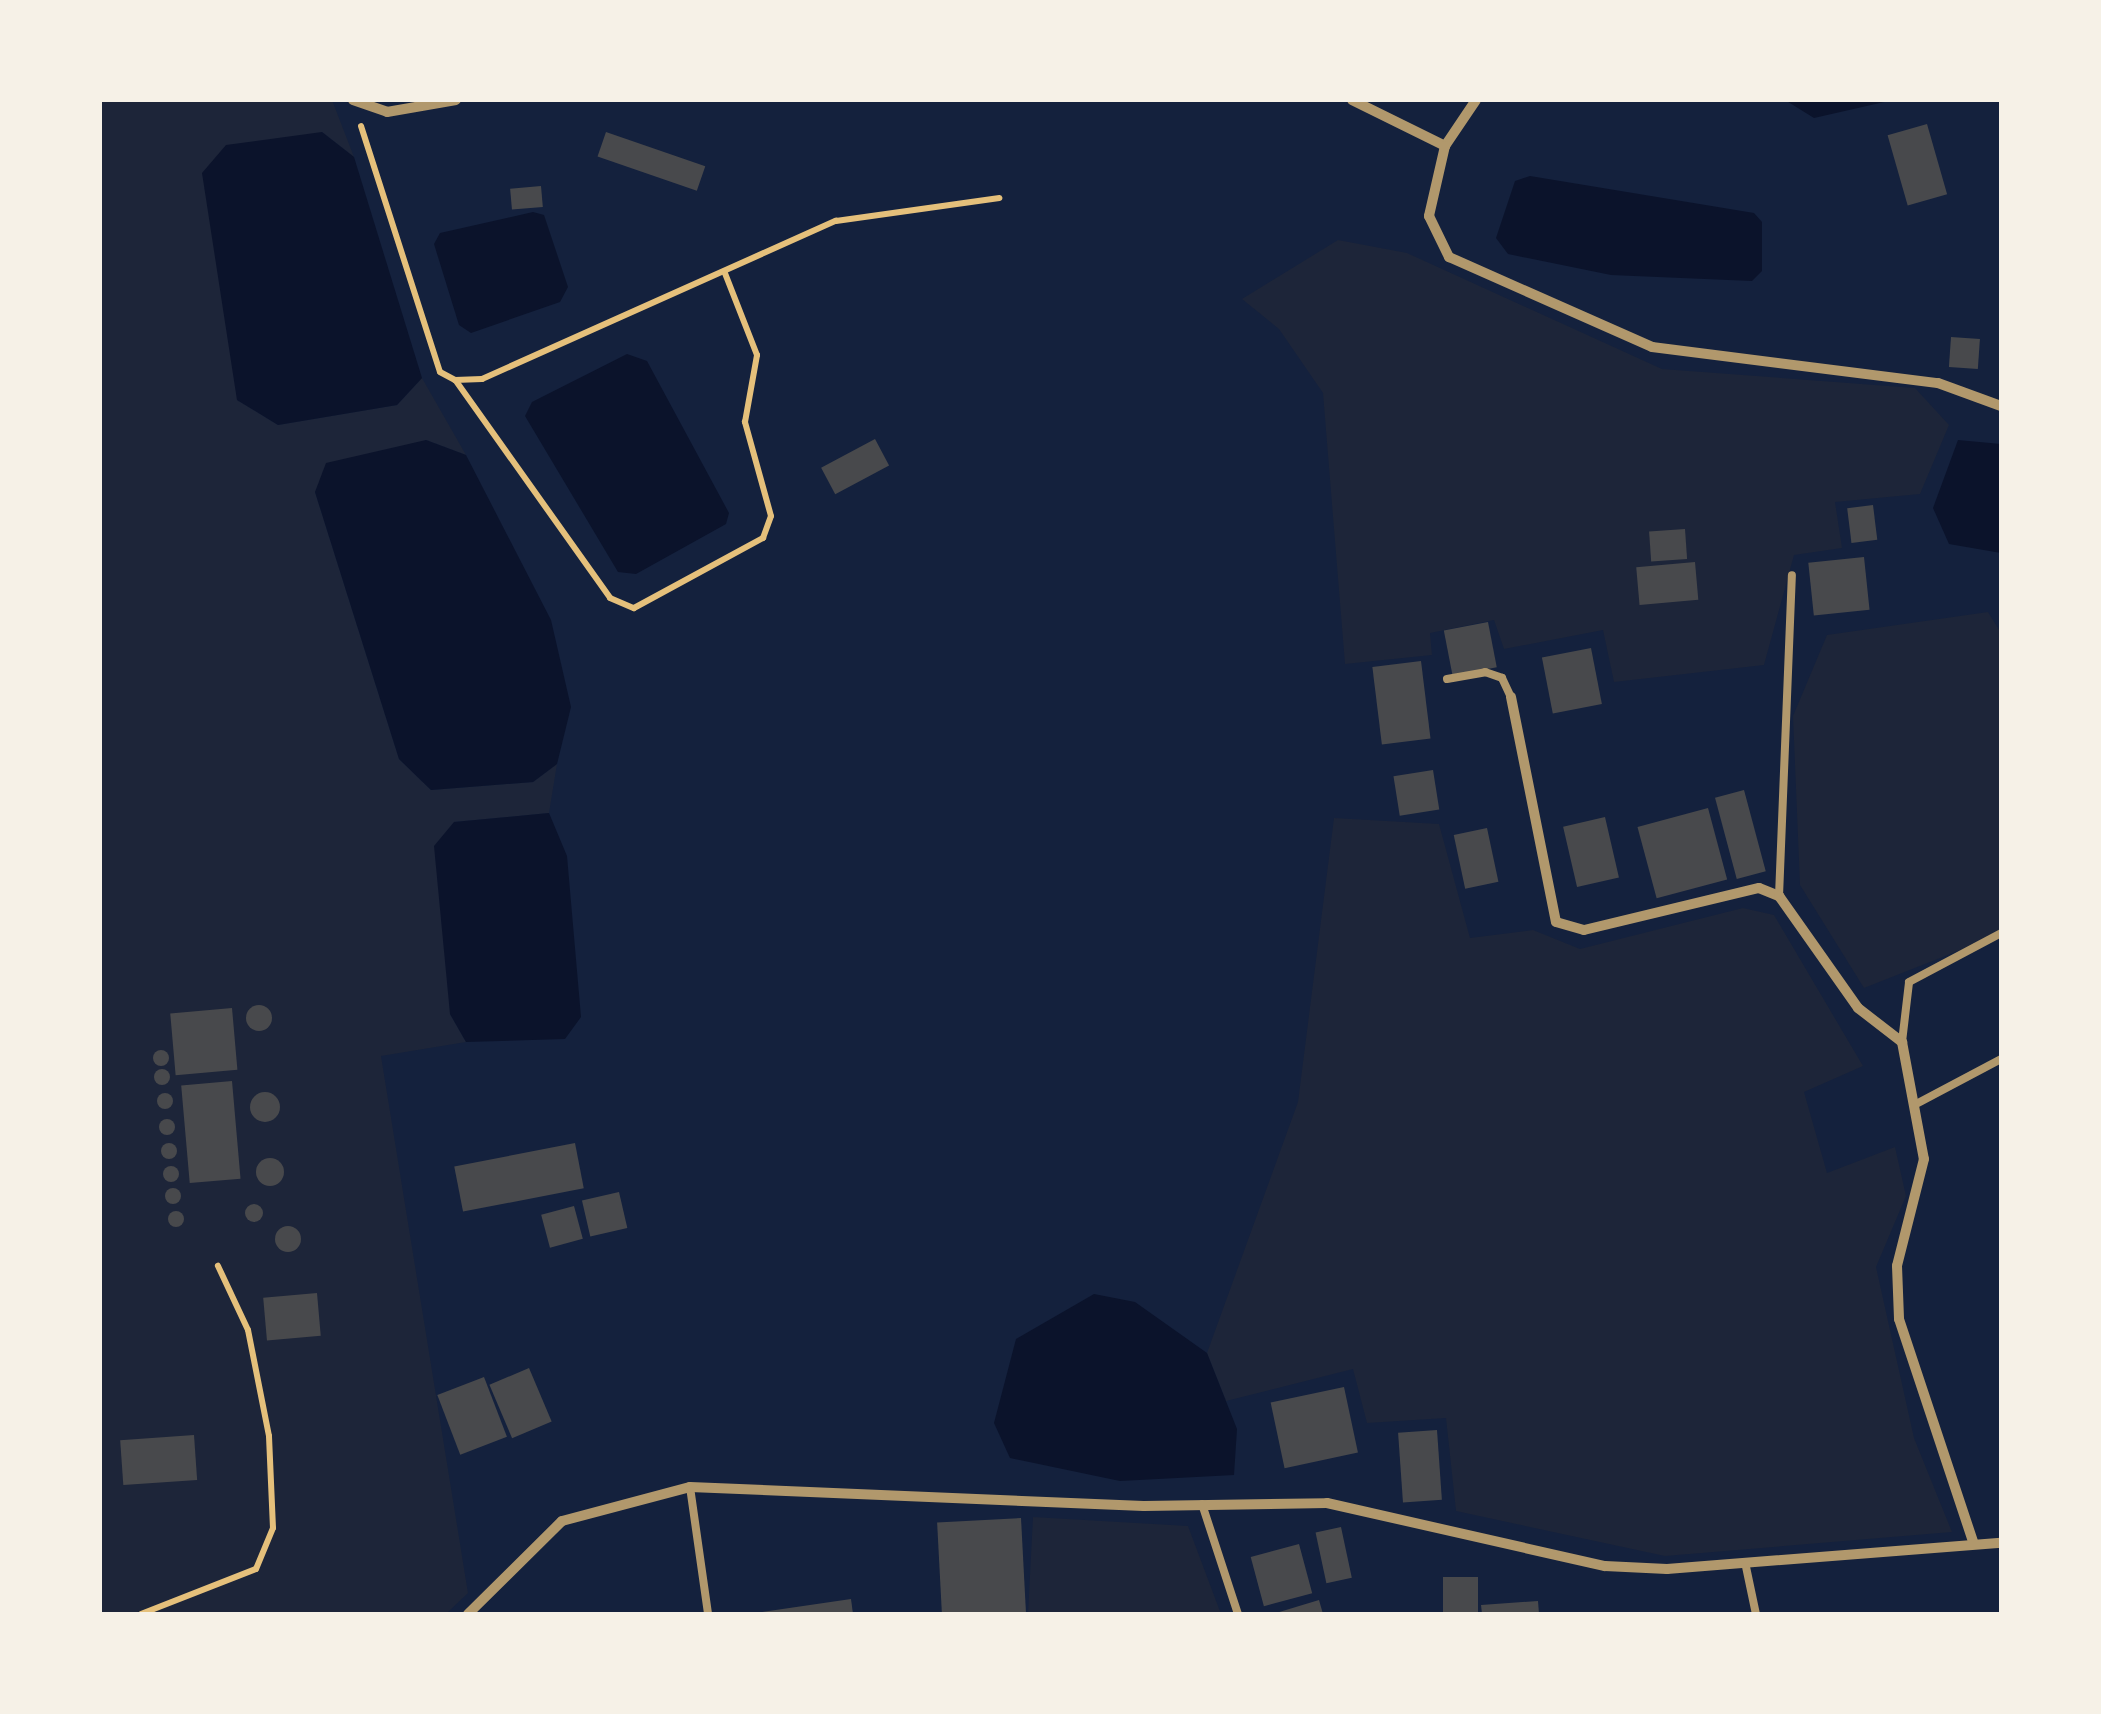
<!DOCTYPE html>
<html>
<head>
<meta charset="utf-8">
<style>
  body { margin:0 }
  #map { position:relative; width:2101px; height:1714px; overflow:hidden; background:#14213d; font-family:"Source Sans 3",sans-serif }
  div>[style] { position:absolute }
  .green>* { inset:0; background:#1d2539 }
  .water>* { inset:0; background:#0b132b }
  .building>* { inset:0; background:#48494c; transform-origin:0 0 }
  .round { border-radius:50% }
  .path>* { height:6px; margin:-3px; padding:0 3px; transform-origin:3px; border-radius:3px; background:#e5c07b }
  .service>* { height:8px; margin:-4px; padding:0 4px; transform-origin:4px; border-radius:4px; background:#b1986c }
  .minor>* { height:10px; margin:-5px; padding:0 5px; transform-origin:5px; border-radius:5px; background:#b1986c }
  span { translate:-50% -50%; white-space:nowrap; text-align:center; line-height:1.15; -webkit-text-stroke:8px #f6f1e7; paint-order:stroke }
  .frame { position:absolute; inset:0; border:102px solid #f6f1e7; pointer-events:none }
</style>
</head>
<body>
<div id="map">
  <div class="green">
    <div style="clip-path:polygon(100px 100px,332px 100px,354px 157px,322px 132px,237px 400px,278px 425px,397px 405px,422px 378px,466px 455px,426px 440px,315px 492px,399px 759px,431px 790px,533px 782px,557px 764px,549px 813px,454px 822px,450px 1014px,466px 1042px,381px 1056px,468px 1593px,446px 1614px,100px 1614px)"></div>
    <div style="clip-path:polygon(1338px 240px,1407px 253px,1662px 369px,1915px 388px,1949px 425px,1920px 494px,1835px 502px,1842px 548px,1794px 555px,1764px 665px,1614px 682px,1603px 630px,1504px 649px,1494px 620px,1430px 633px,1432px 655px,1345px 664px,1323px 393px,1279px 329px,1242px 299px)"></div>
    <div style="clip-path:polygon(1988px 612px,2001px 633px,2001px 934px,1864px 988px,1800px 885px,1793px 716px,1827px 635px)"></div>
    <div style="clip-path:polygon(1334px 818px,1439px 824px,1470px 938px,1533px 930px,1580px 949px,1743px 908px,1774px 915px,1863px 1066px,1804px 1092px,1827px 1173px,1895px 1147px,1906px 1196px,1876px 1267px,1914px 1438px,1952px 1532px,1665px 1556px,1456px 1511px,1446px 1418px,1367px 1423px,1353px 1369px,1226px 1401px,1207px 1353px,1298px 1102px)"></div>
    <div style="clip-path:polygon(1033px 1517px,1188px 1526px,1221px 1614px,1028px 1614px)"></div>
  </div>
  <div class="water">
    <div style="clip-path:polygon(1785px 100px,1893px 100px,1814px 118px)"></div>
    <div style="clip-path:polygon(322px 132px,354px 157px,422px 378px,397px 405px,278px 425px,237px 400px,202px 173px,226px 145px)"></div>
    <div style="clip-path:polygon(1530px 176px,1754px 213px,1762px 222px,1762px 271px,1752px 281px,1611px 275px,1508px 254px,1496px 238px,1515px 181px)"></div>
    <div style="clip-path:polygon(533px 212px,544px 215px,568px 287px,560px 302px,471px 333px,459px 325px,434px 244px,440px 233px)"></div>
    <div style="clip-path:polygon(627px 354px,647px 361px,729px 513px,726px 524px,636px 574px,618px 572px,525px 416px,532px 402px)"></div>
    <div style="clip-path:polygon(426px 440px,466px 455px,551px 620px,571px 707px,557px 764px,533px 782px,431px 790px,399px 759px,315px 492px,326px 463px)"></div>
    <div style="clip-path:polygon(1958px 440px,2001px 444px,2001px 553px,1949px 544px,1933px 508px)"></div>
    <div style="clip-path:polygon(549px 813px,567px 856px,581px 1017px,565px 1039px,466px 1042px,450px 1014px,434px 846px,454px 822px)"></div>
    <div style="clip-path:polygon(1094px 1294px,1135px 1302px,1207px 1353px,1237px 1429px,1234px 1475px,1120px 1481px,1010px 1458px,994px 1423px,1016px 1339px)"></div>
  </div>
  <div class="building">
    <div style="left:1927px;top:124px;width:73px;height:41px;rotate:74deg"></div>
    <div style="left:606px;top:132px;width:105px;height:26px;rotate:19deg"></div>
    <div style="left:541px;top:186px;width:21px;height:31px;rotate:85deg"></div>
    <div style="left:1951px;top:337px;width:29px;height:30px;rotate:4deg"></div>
    <div style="left:875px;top:439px;width:30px;height:61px;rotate:62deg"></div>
    <div style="left:1873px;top:505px;width:35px;height:26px;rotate:83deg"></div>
    <div style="left:1685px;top:529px;width:30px;height:36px;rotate:86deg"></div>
    <div style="left:1864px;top:557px;width:53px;height:56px;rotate:84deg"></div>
    <div style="left:1695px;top:562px;width:38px;height:59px;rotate:85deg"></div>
    <div style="left:1488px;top:622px;width:46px;height:45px;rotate:79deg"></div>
    <div style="left:1591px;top:648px;width:57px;height:50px;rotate:79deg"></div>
    <div style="left:1421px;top:661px;width:78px;height:49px;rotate:83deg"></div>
    <div style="left:1433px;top:770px;width:40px;height:40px;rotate:81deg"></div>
    <div style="left:1744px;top:790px;width:84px;height:30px;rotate:75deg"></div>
    <div style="left:1708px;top:808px;width:74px;height:73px;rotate:75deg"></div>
    <div style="left:1605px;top:817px;width:62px;height:43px;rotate:77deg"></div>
    <div style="left:1487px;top:828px;width:55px;height:34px;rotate:78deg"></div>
    <div class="round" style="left:246px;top:1005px;width:26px;height:26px"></div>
    <div style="left:232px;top:1008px;width:62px;height:62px;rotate:85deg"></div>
    <div class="round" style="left:153px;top:1050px;width:16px;height:16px"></div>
    <div class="round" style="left:154px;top:1069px;width:16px;height:16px"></div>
    <div style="left:232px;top:1081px;width:98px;height:51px;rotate:85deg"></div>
    <div class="round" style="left:250px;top:1092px;width:30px;height:30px"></div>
    <div class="round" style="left:157px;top:1093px;width:16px;height:16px"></div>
    <div class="round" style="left:159px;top:1119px;width:16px;height:16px"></div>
    <div style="left:575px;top:1143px;width:46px;height:123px;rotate:79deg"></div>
    <div class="round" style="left:161px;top:1143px;width:16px;height:16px"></div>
    <div class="round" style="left:256px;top:1158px;width:28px;height:28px"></div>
    <div class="round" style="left:163px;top:1166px;width:16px;height:16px"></div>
    <div class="round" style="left:165px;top:1188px;width:16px;height:16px"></div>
    <div style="left:619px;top:1192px;width:37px;height:38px;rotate:77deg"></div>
    <div class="round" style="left:245px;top:1204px;width:18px;height:18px"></div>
    <div style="left:574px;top:1206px;width:34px;height:34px;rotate:75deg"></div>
    <div class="round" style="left:168px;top:1211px;width:16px;height:16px"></div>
    <div class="round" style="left:275px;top:1226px;width:26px;height:26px"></div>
    <div style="left:317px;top:1293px;width:43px;height:54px;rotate:85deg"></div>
    <div style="left:529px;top:1368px;width:58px;height:43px;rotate:67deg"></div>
    <div style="left:484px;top:1377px;width:64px;height:50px;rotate:69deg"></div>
    <div style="left:1344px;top:1387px;width:67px;height:75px;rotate:78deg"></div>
    <div style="left:1437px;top:1430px;width:70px;height:39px;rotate:86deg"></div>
    <div style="left:194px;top:1435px;width:45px;height:74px;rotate:86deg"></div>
    <div style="left:1021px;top:1518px;width:95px;height:84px;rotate:87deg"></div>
    <div style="left:1341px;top:1527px;width:52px;height:26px;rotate:78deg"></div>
    <div style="left:1299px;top:1544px;width:51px;height:50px;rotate:75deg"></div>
    <div style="left:1443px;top:1577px;width:35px;height:37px"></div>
    <div style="clip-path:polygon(851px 1599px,853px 1614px,763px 1614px,762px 1612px)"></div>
    <div style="clip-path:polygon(1319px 1600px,1323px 1614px,1276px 1614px,1276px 1613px)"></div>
    <div style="clip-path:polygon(1538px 1601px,1539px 1614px,1482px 1614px,1481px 1605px)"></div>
  </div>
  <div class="path">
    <div style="left:361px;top:126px;width:258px;rotate:72.2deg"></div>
    <div style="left:440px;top:372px;width:17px;rotate:28deg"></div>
    <div style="left:455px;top:380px;width:27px;rotate:-2deg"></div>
    <div style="left:482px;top:379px;width:388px;rotate:-24.1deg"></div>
    <div style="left:836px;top:221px;width:165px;rotate:-8deg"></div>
    <div style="left:456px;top:381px;width:266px;rotate:54.6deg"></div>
    <div style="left:610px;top:598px;width:26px;rotate:23deg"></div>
    <div style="left:634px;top:608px;width:147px;rotate:-28.5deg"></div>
    <div style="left:763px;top:538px;width:23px;rotate:-70deg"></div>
    <div style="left:771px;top:516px;width:98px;rotate:-105.5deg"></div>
    <div style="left:745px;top:422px;width:68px;rotate:-79.8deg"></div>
    <div style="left:757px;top:355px;width:90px;rotate:-111.4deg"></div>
    <div style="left:141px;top:1614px;width:123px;rotate:-21.4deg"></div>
    <div style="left:256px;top:1569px;width:44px;rotate:-67.5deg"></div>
    <div style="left:273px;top:1528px;width:92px;rotate:-92.5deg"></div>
    <div style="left:269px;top:1436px;width:108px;rotate:-101.2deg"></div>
    <div style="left:248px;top:1330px;width:71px;rotate:-115.1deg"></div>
  </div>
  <div class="service">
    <div style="left:1447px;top:679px;width:39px;rotate:-10deg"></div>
    <div style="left:1485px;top:672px;width:18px;rotate:19deg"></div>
    <div style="left:1502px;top:678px;width:21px;rotate:65deg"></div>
    <div style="left:1779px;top:896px;width:321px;rotate:-87.7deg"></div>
    <div style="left:1902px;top:1042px;width:60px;rotate:-83.3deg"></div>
    <div style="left:1909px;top:982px;width:104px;rotate:-28deg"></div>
    <div style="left:1918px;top:1103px;width:94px;rotate:-27.9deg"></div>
    <div style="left:690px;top:1487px;width:128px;rotate:81.9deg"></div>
    <div style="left:1202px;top:1504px;width:116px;rotate:71.9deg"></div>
    <div style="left:1745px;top:1562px;width:53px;rotate:78.1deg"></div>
  </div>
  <div class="minor">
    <div style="left:353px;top:100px;width:36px;rotate:19deg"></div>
    <div style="left:387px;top:112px;width:70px;rotate:-9.9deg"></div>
    <div style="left:1352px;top:100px;width:104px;rotate:26.3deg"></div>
    <div style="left:1445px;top:146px;width:55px;rotate:-56deg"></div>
    <div style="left:1445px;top:146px;width:72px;rotate:102.9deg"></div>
    <div style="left:1429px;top:216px;width:46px;rotate:64deg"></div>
    <div style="left:1449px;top:257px;width:222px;rotate:23.9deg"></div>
    <div style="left:1652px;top:347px;width:288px;rotate:7.2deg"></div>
    <div style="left:1938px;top:383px;width:67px;rotate:20.1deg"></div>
    <div style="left:1511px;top:697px;width:229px;rotate:78.7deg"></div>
    <div style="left:1556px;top:922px;width:29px;rotate:16deg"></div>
    <div style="left:1584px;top:930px;width:180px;rotate:-13.5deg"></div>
    <div style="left:1759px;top:888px;width:22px;rotate:22deg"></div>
    <div style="left:1779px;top:896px;width:137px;rotate:54.8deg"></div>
    <div style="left:1858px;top:1008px;width:56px;rotate:37.7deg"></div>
    <div style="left:1902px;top:1042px;width:119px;rotate:79.4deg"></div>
    <div style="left:1924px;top:1159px;width:110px;rotate:104.2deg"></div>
    <div style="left:1897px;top:1266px;width:53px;rotate:87.8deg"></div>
    <div style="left:1899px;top:1319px;width:237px;rotate:71.6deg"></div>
    <div style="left:468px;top:1614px;width:132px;rotate:-44.7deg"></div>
    <div style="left:562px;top:1521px;width:132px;rotate:-14.9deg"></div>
    <div style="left:690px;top:1487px;width:454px;rotate:2.4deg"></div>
    <div style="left:1144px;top:1506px;width:183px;rotate:-0.9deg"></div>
    <div style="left:1327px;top:1503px;width:285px;rotate:12.8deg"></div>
    <div style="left:1605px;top:1566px;width:62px;rotate:2.8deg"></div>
    <div style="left:1667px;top:1569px;width:335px;rotate:-4.5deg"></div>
  </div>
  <div class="frame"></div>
</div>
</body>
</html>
